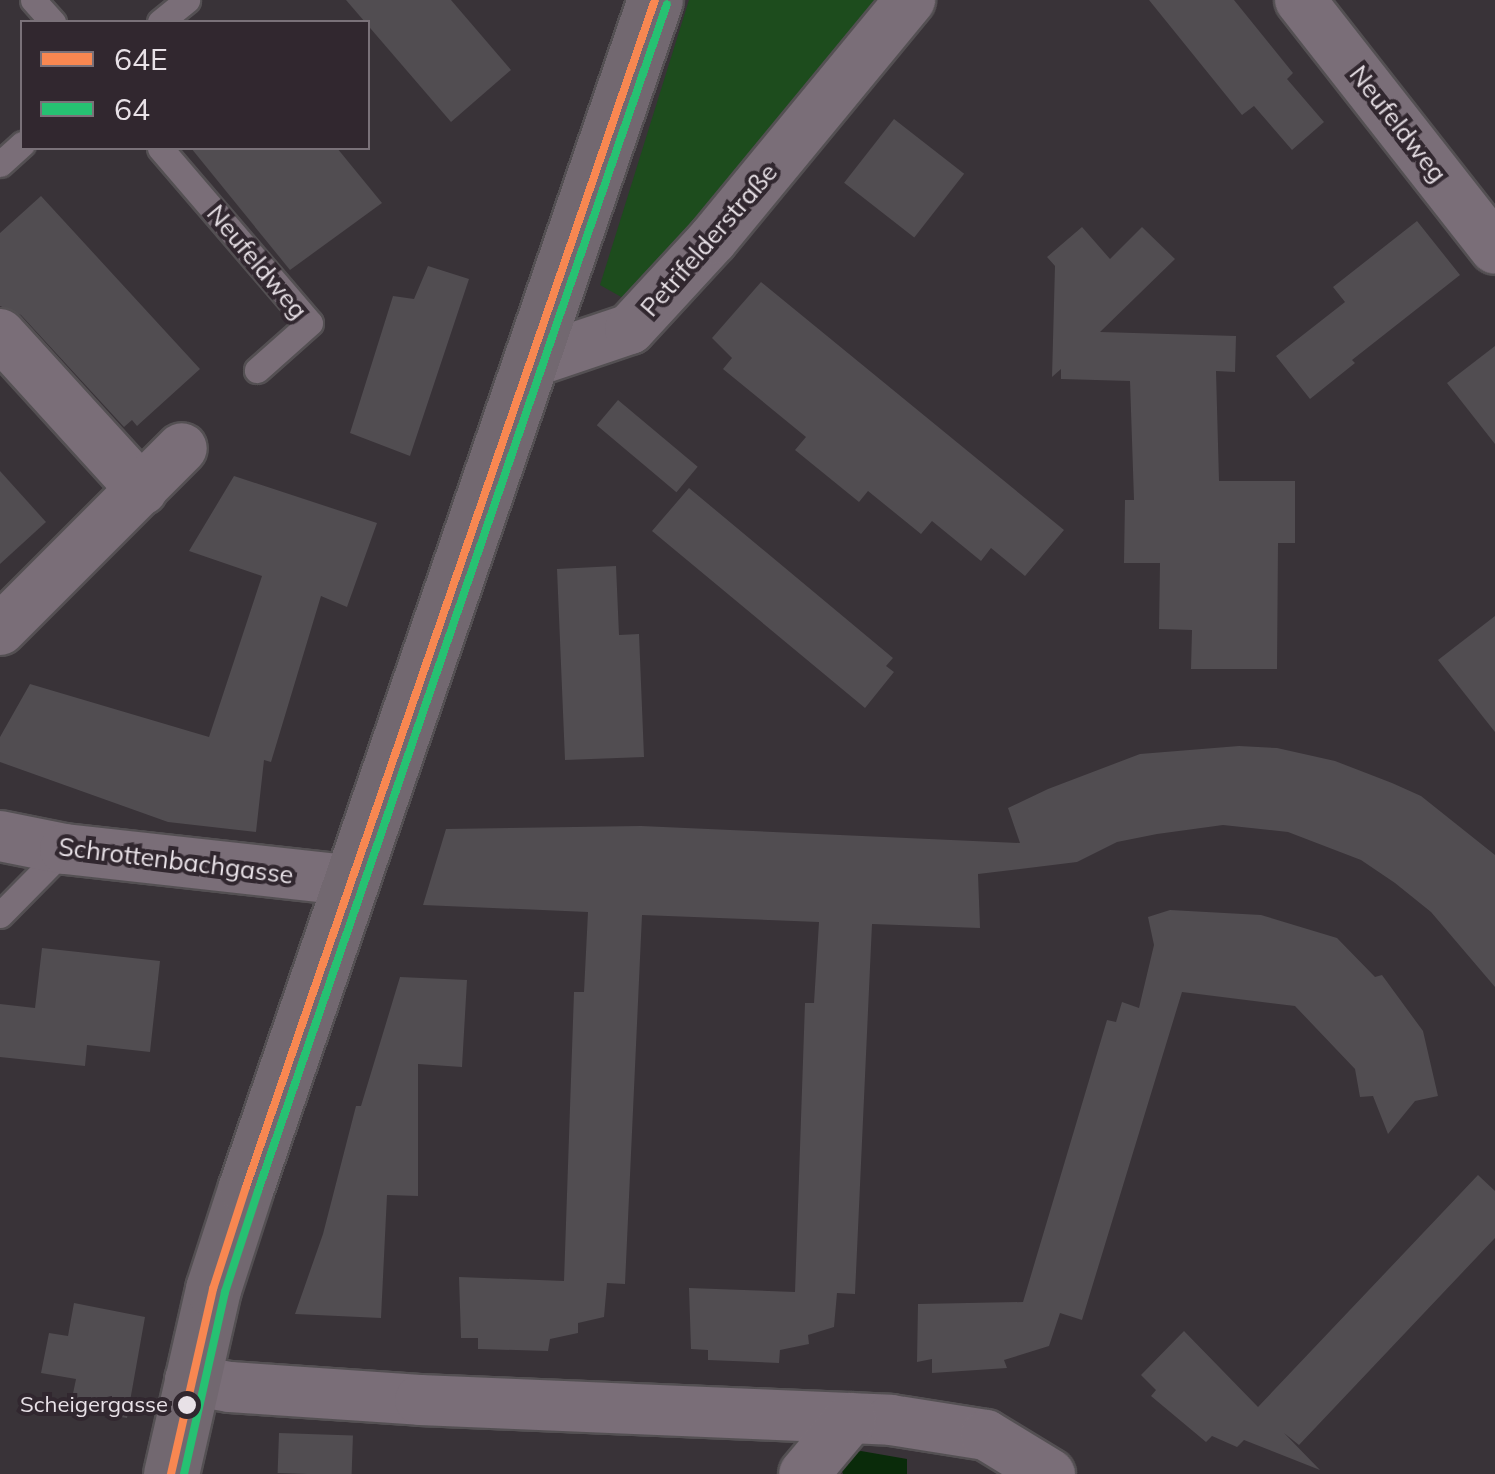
<!DOCTYPE html>
<html>
<head>
<meta charset="utf-8">
<style>
  body { margin:0 }
  #map { position:relative; width:1495px; height:1474px; overflow:hidden; background:#393338; font-family:Mulish,sans-serif }
  div>[style] { position:absolute }
  .green>* { inset:0; background:#1d4c1d }
  .water>* { inset:0; background:#0a2b0a }
  .building>* { inset:0; background:#514d51; transform-origin:0 0 }
  .roads { filter:drop-shadow(2px 0 #545053) drop-shadow(-2px 0 #545053) drop-shadow(0 2px #545053) drop-shadow(0 -2px #545053) }
  .service>* { height:25px; margin:-12.5px; padding:0 12.5px; transform-origin:12.5px; border-radius:12.5px; background:#7a6e78 }
  .minor>* { height:50px; margin:-25px; padding:0 25px; transform-origin:25px; border-radius:25px; background:#7a6e78 }
  .secondary>* { height:55px; margin:-27.5px; padding:0 27.5px; transform-origin:27.5px; border-radius:27.5px; background:#726870 }
  .bus-1>* { height:8px; margin:-4px; padding:0 4px; transform-origin:4px; border-radius:4px; background:#f88751 }
  .bus-2>* { height:8px; margin:-4px; padding:0 4px; transform-origin:4px; border-radius:4px; background:#26c172 }
  .dots>* { width:28px; height:28px; translate:-50% -50%; box-sizing:border-box; border:5px solid #31272f; border-radius:50% }
  span { translate:-50% -50%; white-space:nowrap; text-align:center; line-height:1.15; -webkit-text-stroke:8px #31272f; paint-order:stroke }
  .bus-label { font-size:22px; color:#e8e1e7 }
  .right { translate:-100% -50%; text-align:right }
  .street-label { font-size:25px; color:#e8e1e7 }
  .legend { position:absolute; left:20px; top:20px; width:350px; height:130px; box-sizing:border-box; background:#31272f; border:2px solid #7a7179; margin:0; padding:12px 18px; list-style:none; font-size:30px; color:#e8e1e7 }
  .legend li { display:flex; align-items:center; gap:20px; height:50px }
  .legend b { width:50px; border:2px solid #7a7179 }
</style>
</head>
<body>
<div id="map">
  <div class="green">
    <div style="clip-path:polygon(689px 0,885px 0,639px 307px,600px 285px)"></div>
  </div>
  <div class="water">
    <div style="clip-path:polygon(861px 1451px,907px 1459px,907px 1474px,843px 1474px,840px 1465px,846px 1455px)"></div>
  </div>
  <div class="building">
    <div style="clip-path:polygon(346px 0,451px 0,511px 70px,451px 122px)"></div>
    <div style="clip-path:polygon(1149px 0,1234px 0,1293px 73px,1287px 79px,1324px 122px,1292px 150px,1254px 106px,1242px 115px)"></div>
    <div style="left:894px;top:119px;width:89px;height:81px;rotate:38deg"></div>
    <div style="clip-path:polygon(191px 148px,337px 148px,382px 203px,290px 270px)"></div>
    <div style="clip-path:polygon(41px 196px,200px 369px,137px 426px,132px 420px,124px 427px,21px 315px,0 306px,0 233px)"></div>
    <div style="clip-path:polygon(1417px 221px,1460px 275px,1352px 360px,1355px 363px,1310px 399px,1276px 356px,1345px 302px,1333px 287px)"></div>
    <div style="clip-path:polygon(1082px 227px,1110px 259px,1142px 227px,1175px 259px,1100px 332px,1236px 336px,1235px 372px,1216px 371px,1219px 481px,1295px 481px,1295px 543px,1278px 543px,1277px 669px,1191px 669px,1192px 630px,1159px 629px,1160px 563px,1124px 563px,1125px 500px,1134px 500px,1130px 381px,1061px 379px,1061px 369px,1052px 377px,1055px 266px,1047px 257px)"></div>
    <div style="clip-path:polygon(428px 266px,469px 279px,410px 456px,350px 433px,393px 296px,414px 299px)"></div>
    <div style="clip-path:polygon(761px 282px,1064px 530px,1025px 576px,991px 548px,981px 561px,932px 521px,921px 534px,868px 491px,859px 502px,795px 450px,806px 437px,723px 369px,732px 358px,712px 338px)"></div>
    <div style="clip-path:polygon(1495px 346px,1495px 444px,1447px 383px)"></div>
    <div style="left:618px;top:400px;width:104px;height:33px;rotate:40deg"></div>
    <div style="clip-path:polygon(0 471px,46px 522px,0 564px)"></div>
    <div style="clip-path:polygon(234px 476px,377px 523px,347px 607px,321px 596px,271px 762px,264px 760px,256px 832px,168px 822px,0 762px,0 737px,30px 684px,209px 737px,262px 576px,189px 551px)"></div>
    <div style="clip-path:polygon(689px 488px,893px 658px,886px 666px,894px 672px,865px 708px,652px 531px)"></div>
    <div style="clip-path:polygon(616px 566px,619px 635px,639px 634px,644px 757px,565px 760px,557px 569px)"></div>
    <div style="clip-path:polygon(1495px 616px,1495px 732px,1438px 660px)"></div>
    <div style="clip-path:polygon(1239px 746px,1277px 748px,1335px 761px,1392px 783px,1421px 796px,1495px 855px,1495px 987px,1431px 912px,1395px 883px,1361px 860px,1288px 832px,1223px 825px,1157px 834px,1117px 842px,1077px 862px,978px 874px,980px 928px,872px 924px,855px 1294px,837px 1293px,834px 1327px,808px 1335px,809px 1344px,780px 1350px,779px 1363px,708px 1360px,708px 1350px,691px 1349px,689px 1288px,795px 1292px,805px 1003px,814px 1003px,819px 922px,642px 915px,625px 1284px,607px 1283px,604px 1317px,578px 1323px,578px 1333px,550px 1339px,548px 1351px,478px 1349px,478px 1338px,461px 1338px,459px 1277px,564px 1281px,574px 992px,584px 992px,588px 912px,423px 905px,446px 829px,641px 826px,1020px 843px,1008px 808px,1048px 789px,1140px 754px)"></div>
    <div style="clip-path:polygon(1170px 910px,1261px 915px,1337px 938px,1375px 977px,1382px 975px,1423px 1031px,1438px 1096px,1415px 1101px,1388px 1134px,1373px 1096px,1360px 1097px,1355px 1069px,1295px 1006px,1182px 992px,1082px 1320px,1060px 1313px,1049px 1346px,1004px 1360px,1007px 1368px,932px 1373px,932px 1359px,917px 1362px,918px 1304px,1023px 1302px,1107px 1020px,1116px 1022px,1122px 1002px,1139px 1008px,1154px 945px,1148px 917px)"></div>
    <div style="clip-path:polygon(42px 948px,160px 961px,150px 1052px,87px 1045px,85px 1066px,0 1057px,0 1004px,35px 1008px)"></div>
    <div style="clip-path:polygon(400px 977px,467px 980px,462px 1067px,418px 1064px,418px 1196px,387px 1195px,381px 1318px,295px 1314px,323px 1234px,356px 1106px,361px 1106px)"></div>
    <div style="clip-path:polygon(1478px 1175px,1495px 1191px,1495px 1238px,1299px 1445px,1284px 1433px,1320px 1470px,1244px 1440px,1237px 1447px,1212px 1436px,1206px 1442px,1151px 1396px,1156px 1390px,1141px 1375px,1184px 1331px,1258px 1407px)"></div>
    <div style="clip-path:polygon(74px 1303px,145px 1317px,127px 1418px,70px 1408px,76px 1379px,41px 1373px,49px 1333px,68px 1336px)"></div>
    <div style="left:279px;top:1433px;width:74px;height:40px;rotate:2deg"></div>
  </div>
  <div class="roads">
    <div class="service">
      <div style="left:33px;top:0;width:30px;rotate:48deg"></div>
      <div style="left:160px;top:22px;width:35px;rotate:-39deg"></div>
      <div style="left:160px;top:148px;width:230px;rotate:49.4deg"></div>
      <div style="left:310px;top:323px;width:71px;rotate:138.4deg"></div>
      <div style="left:0;top:164px;width:30px;rotate:-42deg"></div>
      <div style="left:0;top:915px;width:93px;rotate:-45.4deg"></div>
    </div>
    <div class="minor">
      <div style="left:1300px;top:0;width:316px;rotate:51.9deg"></div>
      <div style="left:0;top:334px;width:211px;rotate:47.7deg"></div>
      <div style="left:532px;top:362px;width:103px;rotate:-18.6deg"></div>
      <div style="left:630px;top:329px;width:122px;rotate:-47.3deg"></div>
      <div style="left:713px;top:239px;width:310px;rotate:-50.5deg"></div>
      <div style="left:0;top:630px;width:257px;rotate:-45deg"></div>
      <div style="left:0;top:836px;width:66px;rotate:11.3deg"></div>
      <div style="left:65px;top:849px;width:291px;rotate:6.3deg"></div>
      <div style="left:190px;top:1380px;width:41px;rotate:9.9deg"></div>
      <div style="left:230px;top:1387px;width:190px;rotate:3.9deg"></div>
      <div style="left:420px;top:1400px;width:471px;rotate:2.4deg"></div>
      <div style="left:891px;top:1420px;width:96px;rotate:9deg"></div>
      <div style="left:986px;top:1435px;width:75px;rotate:31.4deg"></div>
      <div style="left:804px;top:1474px;width:73px;rotate:-50deg"></div>
    </div>
    <div class="secondary">
      <div style="left:171px;top:1474px;width:190px;rotate:-77.2deg"></div>
      <div style="left:213px;top:1289px;width:107px;rotate:-72.1deg"></div>
      <div style="left:246px;top:1187px;width:1255px;rotate:-70.99deg"></div>
    </div>
  </div>
  <div class="bus-1">
    <div style="left:171px;top:1474px;width:190px;rotate:-77.2deg"></div>
    <div style="left:213px;top:1289px;width:107px;rotate:-72.1deg"></div>
    <div style="left:246px;top:1187px;width:1255px;rotate:-70.99deg"></div>
  </div>
  <div class="bus-2">
    <div style="left:184px;top:1474px;width:187px;rotate:-77.3deg"></div>
    <div style="left:225px;top:1292px;width:106px;rotate:-71.9deg"></div>
    <div style="left:258px;top:1191px;width:1255px;rotate:-70.99deg"></div>
  </div>
  <div class="dots">
    <div style="left:187px;top:1405px;background:#e8e1e7"></div>
  </div>
  <div class="bus-label">
    <span class="right" style="left:168px;top:1405px">Scheigergasse</span>
  </div>
  <div class="street-label">
    <span style="left:1398px;top:124px;rotate:52deg">Neufeldweg</span>
    <span style="left:709px;top:240px;rotate:-49deg">Petrifelderstraße</span>
    <span style="left:257px;top:262px;rotate:50deg">Neufeldweg</span>
    <span style="left:176px;top:861px;rotate:7deg">Schrottenbachgasse</span>
  </div>
  <ul class="legend">
  <li><b style="height:12px;background:#f88751"></b>64E</li>
  <li><b style="height:12px;background:#26c172"></b>64</li>
  </ul>
</div>
</body>
</html>
